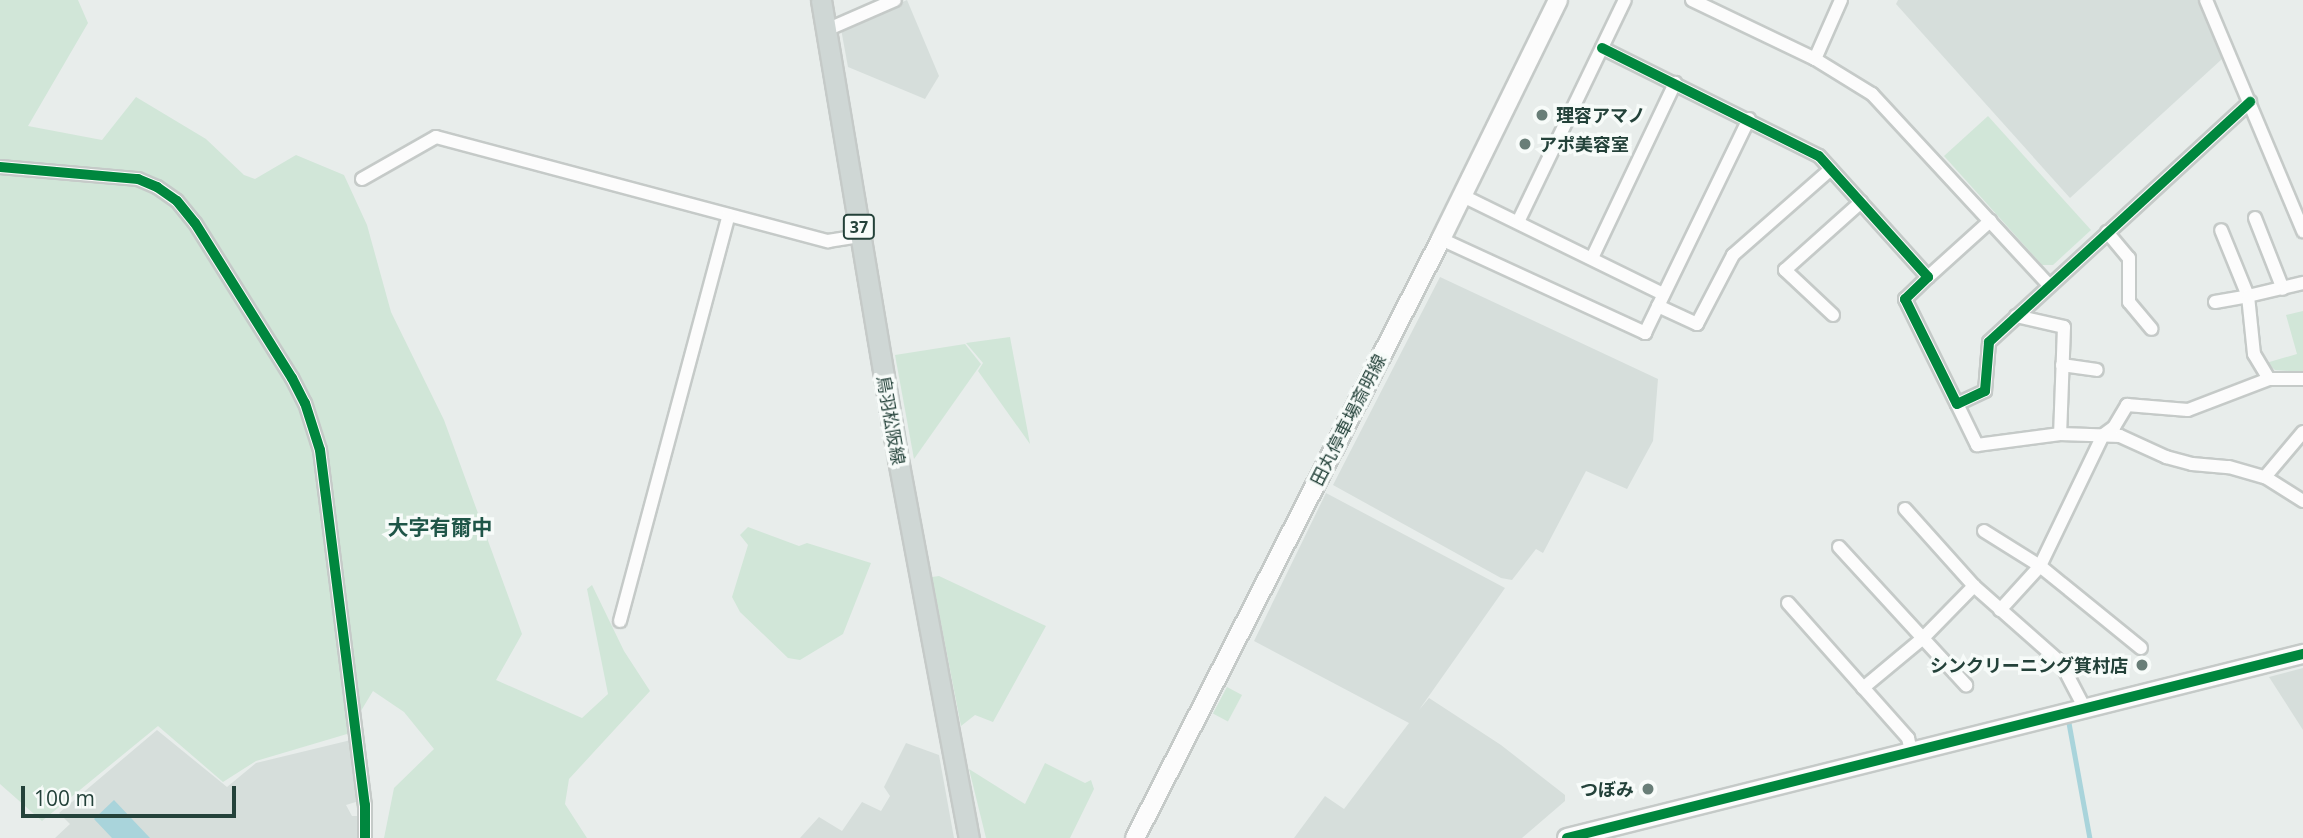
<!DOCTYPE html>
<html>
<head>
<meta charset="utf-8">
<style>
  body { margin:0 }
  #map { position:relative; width:2303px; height:838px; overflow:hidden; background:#e8edeb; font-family:"Open Sans","Noto Sans JP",sans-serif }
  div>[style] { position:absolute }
  .built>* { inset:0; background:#d6dedb }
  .green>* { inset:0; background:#d1e6d8; transform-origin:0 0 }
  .water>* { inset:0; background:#a9d4db }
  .stream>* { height:4.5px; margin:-2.25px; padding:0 2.25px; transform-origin:2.25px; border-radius:2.25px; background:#a9d4db }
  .roads { filter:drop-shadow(2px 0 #c5cac8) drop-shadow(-2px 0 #c5cac8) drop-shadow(0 2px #c5cac8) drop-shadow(0 -2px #c5cac8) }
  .street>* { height:12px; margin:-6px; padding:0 6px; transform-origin:6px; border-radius:6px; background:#fcfcfc }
  .secondary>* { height:18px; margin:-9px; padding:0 9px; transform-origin:9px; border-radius:9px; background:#fcfcfc }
  .primary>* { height:19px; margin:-9.5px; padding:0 9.5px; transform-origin:9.5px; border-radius:9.5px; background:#cfd7d5 }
  .cycleway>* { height:10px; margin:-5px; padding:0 5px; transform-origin:5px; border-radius:5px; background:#00873e }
  .dots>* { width:19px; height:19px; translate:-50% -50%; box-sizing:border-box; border:4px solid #f7fbf9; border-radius:50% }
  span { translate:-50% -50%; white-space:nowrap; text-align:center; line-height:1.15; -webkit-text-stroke:7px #f7fbf9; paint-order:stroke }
  .shield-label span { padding:2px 5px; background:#f7fbf9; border:2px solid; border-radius:5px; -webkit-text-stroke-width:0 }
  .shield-label { font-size:16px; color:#24423a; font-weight:700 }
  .poi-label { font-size:18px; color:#24423a; font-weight:700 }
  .left { translate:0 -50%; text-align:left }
  .right { translate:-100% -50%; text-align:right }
  .street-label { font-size:18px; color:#24423a }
  .quarter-label { font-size:21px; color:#1f5548; font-weight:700 }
  .scale { position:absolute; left:21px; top:786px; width:215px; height:32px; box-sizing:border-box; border:4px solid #24423a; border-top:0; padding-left:9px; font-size:21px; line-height:24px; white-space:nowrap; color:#24423a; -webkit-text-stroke:5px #f7fbf9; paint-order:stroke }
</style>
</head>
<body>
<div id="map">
  <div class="built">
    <div style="clip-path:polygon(907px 0,939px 76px,925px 99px,848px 67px,841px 29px)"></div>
    <div style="clip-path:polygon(1898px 0,2199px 0,2222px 59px,2070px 198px,1896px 4px)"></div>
    <div style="clip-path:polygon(1440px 277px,1658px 379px,1653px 441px,1627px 489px,1586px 471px,1543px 553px,1536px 549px,1512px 580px,1501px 578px,1333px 485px)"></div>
    <div style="clip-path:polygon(1326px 493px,1505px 588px,1419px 710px,1429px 698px,1501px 745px,1565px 795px,1565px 801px,1522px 838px,1294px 838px,1325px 796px,1344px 809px,1409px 723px,1254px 641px)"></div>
    <div style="clip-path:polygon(2303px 668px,2303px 730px,2269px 677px)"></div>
    <div style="clip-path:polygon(157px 730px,227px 787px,256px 763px,351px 740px,359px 801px,346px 805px,352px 816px,359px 816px,357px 838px,55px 838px,70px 824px,59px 813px)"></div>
    <div style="clip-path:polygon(906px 743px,939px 755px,954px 838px,800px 838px,819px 817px,842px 831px,862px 802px,881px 811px,890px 796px,884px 787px)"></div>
  </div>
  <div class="green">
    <div style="clip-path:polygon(0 0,78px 0,88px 23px,28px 126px,102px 140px,136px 97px,206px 139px,244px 175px,255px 179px,296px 155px,344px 175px,367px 225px,391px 312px,444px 420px,522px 634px,496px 680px,582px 718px,608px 694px,587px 589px,592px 585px,624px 651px,650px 691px,569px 779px,565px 804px,587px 838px,384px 838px,394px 788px,434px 749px,404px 712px,373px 691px,347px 734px,256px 761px,223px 782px,158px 726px,42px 821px,0 784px)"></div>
    <div style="clip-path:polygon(1988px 116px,2091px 230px,2053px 265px,2042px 265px,1944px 156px)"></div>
    <div style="clip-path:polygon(2303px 311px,2303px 372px,2275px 370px,2266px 363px,2297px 354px,2286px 315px)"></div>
    <div style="clip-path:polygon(1010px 337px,1030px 444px,978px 371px,983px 363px,966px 343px)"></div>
    <div style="clip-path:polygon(965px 344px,981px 364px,914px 459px,895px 355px)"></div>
    <div style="clip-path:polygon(748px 527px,799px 546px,807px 543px,871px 563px,843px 634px,800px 660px,788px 658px,740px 612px,732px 597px,748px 545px,740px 535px)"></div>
    <div style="clip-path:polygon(939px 576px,1046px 626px,993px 722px,975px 715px,961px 726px,932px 577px)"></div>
    <div style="left:1227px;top:687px;width:17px;height:30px;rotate:28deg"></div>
    <div style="clip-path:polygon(1045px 763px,1085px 783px,1091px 780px,1094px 789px,1070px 838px,986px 838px,969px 769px,1025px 804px)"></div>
  </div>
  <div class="water">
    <div style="clip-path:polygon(114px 800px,150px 838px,112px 838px,94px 819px)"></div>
  </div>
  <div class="stream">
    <div style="left:2069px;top:723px;width:117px;rotate:79.7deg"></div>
  </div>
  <div class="roads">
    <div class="street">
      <div style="left:1692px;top:0;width:136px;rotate:25.6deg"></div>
      <div style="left:1815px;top:59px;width:67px;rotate:31.6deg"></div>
      <div style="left:1872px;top:94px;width:260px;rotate:47.2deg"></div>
      <div style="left:2206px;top:0;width:251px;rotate:67.2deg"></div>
      <div style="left:826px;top:30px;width:75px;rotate:-23.5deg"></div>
      <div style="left:1602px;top:48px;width:242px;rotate:26.5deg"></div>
      <div style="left:1819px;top:156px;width:163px;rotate:48deg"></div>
      <div style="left:1928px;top:277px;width:32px;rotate:136deg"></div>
      <div style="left:1905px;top:299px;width:117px;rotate:63.7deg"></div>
      <div style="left:1957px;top:404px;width:31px;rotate:-25deg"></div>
      <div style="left:1985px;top:391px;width:49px;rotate:-85.3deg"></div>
      <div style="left:1989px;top:342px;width:355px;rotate:-42.6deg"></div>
      <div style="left:1815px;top:59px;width:64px;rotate:-66.2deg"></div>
      <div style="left:0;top:167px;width:139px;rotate:5deg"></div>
      <div style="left:138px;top:179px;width:21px;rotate:23deg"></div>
      <div style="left:157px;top:187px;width:24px;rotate:35deg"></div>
      <div style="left:177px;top:201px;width:28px;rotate:51deg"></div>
      <div style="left:195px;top:223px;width:183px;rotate:58deg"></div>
      <div style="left:292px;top:378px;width:28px;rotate:63deg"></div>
      <div style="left:305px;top:403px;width:49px;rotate:72.3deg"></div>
      <div style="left:320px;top:450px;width:358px;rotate:82.8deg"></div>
      <div style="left:365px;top:805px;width:33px;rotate:90deg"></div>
      <div style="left:362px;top:179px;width:85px;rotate:-29.6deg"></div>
      <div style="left:436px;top:137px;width:406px;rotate:14.9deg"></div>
      <div style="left:828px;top:241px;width:32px;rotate:-9deg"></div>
      <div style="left:1463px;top:196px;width:223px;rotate:26.1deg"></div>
      <div style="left:2255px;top:218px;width:76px;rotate:68.5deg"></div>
      <div style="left:1518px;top:222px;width:246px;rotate:-64.3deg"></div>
      <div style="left:2107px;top:232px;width:34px;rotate:50deg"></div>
      <div style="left:2129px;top:258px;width:44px;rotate:90deg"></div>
      <div style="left:2129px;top:302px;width:35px;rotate:50deg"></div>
      <div style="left:1441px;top:239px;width:225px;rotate:24.7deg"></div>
      <div style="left:1645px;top:333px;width:238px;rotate:-64.1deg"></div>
      <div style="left:1592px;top:258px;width:194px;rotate:-64.6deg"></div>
      <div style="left:1928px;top:277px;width:84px;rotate:-42.1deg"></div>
      <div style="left:2215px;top:302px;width:34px;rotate:-10deg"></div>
      <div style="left:2248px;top:296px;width:71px;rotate:-112.2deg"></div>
      <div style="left:1658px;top:306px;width:43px;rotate:24.8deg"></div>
      <div style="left:1697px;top:324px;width:78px;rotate:-62.4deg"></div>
      <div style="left:1733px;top:255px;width:130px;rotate:-41.3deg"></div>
      <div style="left:1833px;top:315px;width:66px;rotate:-136.8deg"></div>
      <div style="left:1785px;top:270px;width:102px;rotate:-41.8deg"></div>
      <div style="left:2016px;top:316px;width:49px;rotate:12.9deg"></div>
      <div style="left:2064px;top:327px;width:107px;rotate:92.1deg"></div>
      <div style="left:2062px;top:365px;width:35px;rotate:8deg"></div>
      <div style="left:2269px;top:379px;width:29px;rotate:-121deg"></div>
      <div style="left:2254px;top:354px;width:58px;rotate:-95.9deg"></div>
      <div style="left:2248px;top:296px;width:57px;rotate:-13.3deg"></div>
      <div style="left:1957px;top:404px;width:46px;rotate:64deg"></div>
      <div style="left:1977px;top:445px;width:84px;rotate:-7.5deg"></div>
      <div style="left:2060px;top:434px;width:60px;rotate:1.9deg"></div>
      <div style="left:2120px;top:436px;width:51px;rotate:24.5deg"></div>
      <div style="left:2166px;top:457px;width:27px;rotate:15deg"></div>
      <div style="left:2192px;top:464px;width:37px;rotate:5deg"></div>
      <div style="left:2229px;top:467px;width:37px;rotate:16deg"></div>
      <div style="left:2265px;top:477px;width:45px;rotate:32.3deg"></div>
      <div style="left:2265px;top:477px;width:59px;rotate:-49.8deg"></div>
      <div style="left:1905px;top:509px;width:103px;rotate:48.1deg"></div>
      <div style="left:1974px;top:586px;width:116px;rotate:41.5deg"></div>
      <div style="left:2061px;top:663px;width:50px;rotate:62.4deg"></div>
      <div style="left:1984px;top:531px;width:66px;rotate:32deg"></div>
      <div style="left:2040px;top:566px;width:130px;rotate:39.1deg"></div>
      <div style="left:1839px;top:547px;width:188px;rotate:47.4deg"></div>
      <div style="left:1788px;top:603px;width:181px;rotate:48.4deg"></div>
      <div style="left:1908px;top:738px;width:13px;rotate:77deg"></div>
      <div style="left:2000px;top:610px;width:59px;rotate:-47.7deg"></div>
      <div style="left:2040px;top:566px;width:145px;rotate:-64.3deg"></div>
      <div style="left:2103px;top:435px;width:14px;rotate:-36deg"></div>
      <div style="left:2114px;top:427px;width:26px;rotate:-59deg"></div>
      <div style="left:2127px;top:405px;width:61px;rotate:4.7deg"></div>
      <div style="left:2188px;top:410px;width:87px;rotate:-20.9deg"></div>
      <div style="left:2269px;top:379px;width:34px"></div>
      <div style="left:620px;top:621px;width:420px;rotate:-75deg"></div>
      <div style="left:1863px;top:688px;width:78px;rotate:-39.8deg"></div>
      <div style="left:1923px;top:638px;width:73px;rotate:-45.6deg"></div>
    </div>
    <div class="secondary">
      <div style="left:1135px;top:838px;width:673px;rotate:-62.94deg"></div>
      <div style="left:1441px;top:239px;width:266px;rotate:-63.9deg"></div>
      <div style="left:1567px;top:838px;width:759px;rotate:-14.04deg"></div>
    </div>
    <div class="primary">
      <div style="left:821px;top:0;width:460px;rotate:80.5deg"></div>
      <div style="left:897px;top:454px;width:391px;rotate:79.4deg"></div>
    </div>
  </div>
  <div class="cycleway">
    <div style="left:1602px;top:48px;width:242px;rotate:26.5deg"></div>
    <div style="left:1819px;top:156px;width:163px;rotate:48deg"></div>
    <div style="left:1928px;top:277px;width:32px;rotate:136deg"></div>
    <div style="left:1905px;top:299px;width:117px;rotate:63.7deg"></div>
    <div style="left:1957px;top:404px;width:31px;rotate:-25deg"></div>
    <div style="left:1985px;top:391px;width:49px;rotate:-85.3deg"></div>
    <div style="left:1989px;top:342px;width:355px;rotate:-42.6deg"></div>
    <div style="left:0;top:167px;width:139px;rotate:5deg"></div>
    <div style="left:138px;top:179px;width:21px;rotate:23deg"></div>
    <div style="left:157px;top:187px;width:24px;rotate:35deg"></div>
    <div style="left:177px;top:201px;width:28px;rotate:51deg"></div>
    <div style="left:195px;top:223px;width:183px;rotate:58deg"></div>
    <div style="left:292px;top:378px;width:28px;rotate:63deg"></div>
    <div style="left:305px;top:403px;width:49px;rotate:72.3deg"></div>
    <div style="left:320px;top:450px;width:358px;rotate:82.8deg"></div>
    <div style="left:365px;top:805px;width:33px;rotate:90deg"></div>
    <div style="left:1567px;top:838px;width:759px;rotate:-14.04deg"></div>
  </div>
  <div class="dots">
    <div style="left:1542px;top:115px;background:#697e78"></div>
    <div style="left:1525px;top:144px;background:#697e78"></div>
    <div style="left:2142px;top:665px;background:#697e78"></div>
    <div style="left:1648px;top:789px;background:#697e78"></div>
  </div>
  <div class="shield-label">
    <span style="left:859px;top:227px">37</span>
  </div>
  <div class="poi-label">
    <span class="left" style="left:1556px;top:115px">理容アマノ</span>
    <span class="left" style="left:1539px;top:144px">アポ美容室</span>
    <span class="right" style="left:2128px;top:665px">シンクリーニング箕村店</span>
    <span class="right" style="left:1634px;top:789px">つぼみ</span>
  </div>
  <div class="street-label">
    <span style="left:891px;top:420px;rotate:80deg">鳥羽松阪線</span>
    <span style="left:1348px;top:420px;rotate:-63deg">田丸停車場斎明線</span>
  </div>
  <div class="quarter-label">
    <span style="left:440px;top:527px">大字有爾中</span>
  </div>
  <div class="scale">100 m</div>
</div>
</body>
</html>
